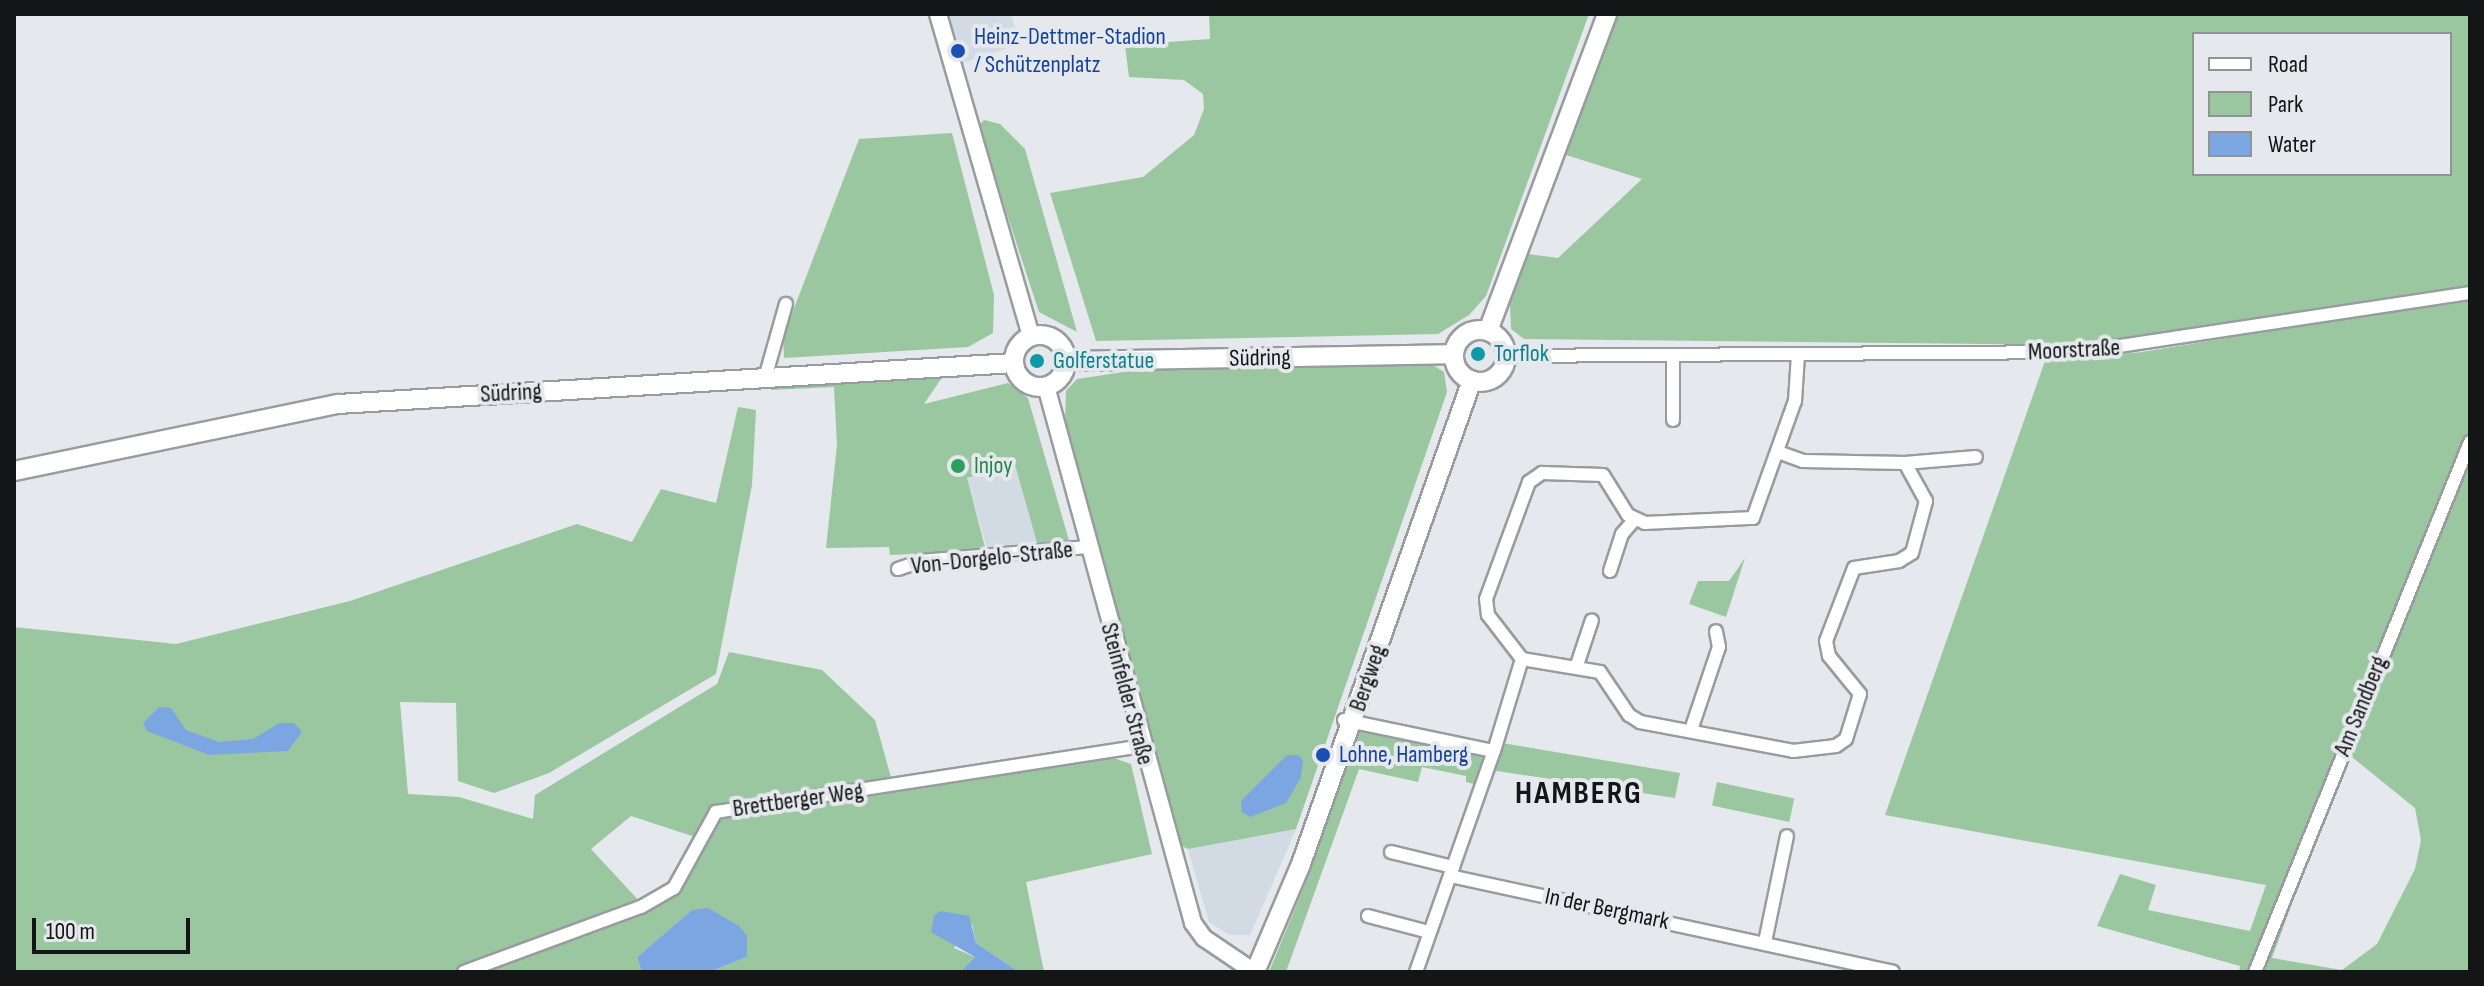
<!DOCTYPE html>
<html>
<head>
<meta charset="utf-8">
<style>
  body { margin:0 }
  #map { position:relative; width:2484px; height:986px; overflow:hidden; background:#e5e8ec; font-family:"Sofia Sans Condensed",sans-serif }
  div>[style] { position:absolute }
  .built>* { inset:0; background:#d2dbe4; transform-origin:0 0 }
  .green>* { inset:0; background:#9ac7a0; transform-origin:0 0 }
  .water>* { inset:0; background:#7ca6e2 }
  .roads { filter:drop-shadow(2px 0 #989c9f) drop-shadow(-2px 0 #989c9f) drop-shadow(0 2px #989c9f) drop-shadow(0 -2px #989c9f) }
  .minor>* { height:12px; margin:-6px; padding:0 6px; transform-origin:6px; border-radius:6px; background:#fff }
  .tertiary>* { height:16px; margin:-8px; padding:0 8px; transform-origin:8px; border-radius:8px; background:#fff }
  .secondary>* { height:18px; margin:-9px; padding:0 9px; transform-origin:9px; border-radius:9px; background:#fff }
  .secondary>.ring { margin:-9px; padding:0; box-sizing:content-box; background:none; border:18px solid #fff; border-radius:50% }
  .dots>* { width:22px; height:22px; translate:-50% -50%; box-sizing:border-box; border:4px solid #e5e8ec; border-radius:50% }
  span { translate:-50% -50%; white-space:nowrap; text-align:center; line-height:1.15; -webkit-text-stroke:8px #e5e8ec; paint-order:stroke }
  .transit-label { font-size:24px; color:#164399 }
  .left { translate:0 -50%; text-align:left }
  .street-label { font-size:24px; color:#131516 }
  .culture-label { font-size:24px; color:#0d838f }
  .leisure-label { font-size:24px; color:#27864d }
  .district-label { font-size:32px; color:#131516; font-weight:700; letter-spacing:2px }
  .frame { position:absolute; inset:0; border:16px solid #131516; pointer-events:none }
  .legend { position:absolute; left:2192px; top:32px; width:260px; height:144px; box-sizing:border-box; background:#e5e8ec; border:2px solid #919496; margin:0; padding:10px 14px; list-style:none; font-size:24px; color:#131516 }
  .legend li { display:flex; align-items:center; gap:16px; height:40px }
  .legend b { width:40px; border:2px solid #919496 }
  .scale { position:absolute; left:32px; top:918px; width:158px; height:36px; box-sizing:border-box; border:4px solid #131516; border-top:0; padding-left:10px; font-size:24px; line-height:28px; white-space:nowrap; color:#131516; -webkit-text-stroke:6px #e5e8ec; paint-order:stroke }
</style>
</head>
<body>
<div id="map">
  <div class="built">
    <div style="clip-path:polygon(949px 14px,1011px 14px,1020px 44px,962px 63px)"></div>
    <div style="left:1015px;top:465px;width:84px;height:50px;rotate:74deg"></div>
    <div style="clip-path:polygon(1296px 829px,1250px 935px,1229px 935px,1209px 922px,1188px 849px)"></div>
  </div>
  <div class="green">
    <div style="clip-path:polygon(1209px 14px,1589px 14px,1486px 296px,1469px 315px,1438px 334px,1096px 341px,1050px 193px,1143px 177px,1194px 135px,1204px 109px,1203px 94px,1184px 80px,1129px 77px,1125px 45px,1210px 39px)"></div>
    <div style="clip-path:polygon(evenodd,1614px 14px,2470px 14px,2470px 285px,2079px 345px,1524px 339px,1511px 329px,1510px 304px,1528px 254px,1558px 258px,1642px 179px,1563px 154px,1614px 14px,2194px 34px,2450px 34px,2450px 174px,2194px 174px,2194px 34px)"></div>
    <div style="clip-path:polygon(984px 120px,1000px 124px,1025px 149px,1077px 332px,1039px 312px,978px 126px)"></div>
    <div style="clip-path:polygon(952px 133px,994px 295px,993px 333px,968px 347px,784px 358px,783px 337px,859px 139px)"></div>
    <div style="clip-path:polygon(evenodd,2470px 298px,2470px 972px,2239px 972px,2240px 966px,2097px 926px,2120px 874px,2156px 885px,2148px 910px,2250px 931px,2266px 885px,1885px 815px,2045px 361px,2142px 352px,2470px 298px,2347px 753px,2415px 808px,2421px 840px,2415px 869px,2377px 944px,2342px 970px,2272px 958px,2347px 753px)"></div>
    <div style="clip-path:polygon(1433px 365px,1444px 372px,1447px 392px,1296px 829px,1188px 849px,1176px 843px,1065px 422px,1066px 391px,1077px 379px,1157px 367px)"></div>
    <div style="clip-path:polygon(943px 376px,924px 404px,1008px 383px,1028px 398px,1070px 544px,1038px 546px,1015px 465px,967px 478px,986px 551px,890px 555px,889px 547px,826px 548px,837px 445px,834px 387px,771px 390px,773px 385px)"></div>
    <div style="clip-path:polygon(738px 407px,756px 410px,752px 485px,716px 674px,549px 773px,494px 793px,458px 781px,456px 703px,400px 702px,408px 794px,459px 797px,533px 819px,535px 795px,717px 684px,729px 652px,822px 670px,875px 720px,892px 781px,713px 809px,698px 838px,631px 816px,591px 849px,641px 903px,593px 921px,596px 931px,677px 891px,720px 816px,1111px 757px,1131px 764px,1152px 854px,1026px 882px,1044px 972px,1019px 972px,976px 943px,972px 924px,954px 948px,975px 957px,960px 972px,709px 972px,747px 957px,692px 910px,637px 957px,641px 970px,651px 972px,14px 972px,14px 627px,176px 644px,350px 601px,577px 524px,632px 542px,661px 489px,716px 503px)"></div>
    <div style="clip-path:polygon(1745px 558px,1726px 617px,1689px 604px,1698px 581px,1729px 581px)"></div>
    <div style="clip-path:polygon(1356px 728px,1495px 756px,1502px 743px,1680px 773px,1675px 798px,1484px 769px,1478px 785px,1466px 782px,1466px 776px,1422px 767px,1418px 782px,1359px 769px,1286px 972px,1269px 972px,1308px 877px)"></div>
    <div style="left:1717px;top:782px;width:79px;height:24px;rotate:12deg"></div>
  </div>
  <div class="water">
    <div style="clip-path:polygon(159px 707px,171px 708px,186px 730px,219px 742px,253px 739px,279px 723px,294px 723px,302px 732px,288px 751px,209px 755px,147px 731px,143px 723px)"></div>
    <div style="clip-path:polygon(1287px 755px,1299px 755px,1303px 761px,1301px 777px,1286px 803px,1250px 817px,1242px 812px,1241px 801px)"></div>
    <div style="clip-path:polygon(708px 908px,739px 926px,747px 936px,747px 957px,709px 972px,641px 970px,637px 957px,692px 910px)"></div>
    <div style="clip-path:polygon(941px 911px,969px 916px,976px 943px,1019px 972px,960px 972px,975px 957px,931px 932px,934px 915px)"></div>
  </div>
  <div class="roads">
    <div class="minor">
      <div style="left:1506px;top:356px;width:574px;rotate:-0.4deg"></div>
      <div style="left:2080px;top:352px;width:394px;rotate:-8.6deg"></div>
      <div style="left:765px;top:378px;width:77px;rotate:-74.2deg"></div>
      <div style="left:1673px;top:420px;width:65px;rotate:-90deg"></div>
      <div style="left:1905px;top:463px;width:71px;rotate:-4.8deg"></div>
      <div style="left:898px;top:569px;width:24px;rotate:-19deg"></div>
      <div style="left:921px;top:561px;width:167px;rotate:-4.8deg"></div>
      <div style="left:1610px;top:571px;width:39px;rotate:-72deg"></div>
      <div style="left:1622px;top:534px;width:18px;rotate:-49deg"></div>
      <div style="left:1522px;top:659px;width:79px;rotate:9.5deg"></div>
      <div style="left:1600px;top:672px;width:52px;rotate:56deg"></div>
      <div style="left:1629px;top:715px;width:13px;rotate:32deg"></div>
      <div style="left:1640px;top:722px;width:156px;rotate:10.7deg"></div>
      <div style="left:1793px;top:751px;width:43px;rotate:-6.6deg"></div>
      <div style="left:1836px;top:746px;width:12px;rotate:-35deg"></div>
      <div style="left:1846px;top:739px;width:47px;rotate:-72.7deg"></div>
      <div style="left:1860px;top:694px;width:49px;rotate:-129.2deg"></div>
      <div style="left:1829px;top:656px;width:15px;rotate:-101deg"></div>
      <div style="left:1826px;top:641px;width:78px;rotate:-69deg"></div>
      <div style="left:1854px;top:568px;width:46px;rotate:-8.8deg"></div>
      <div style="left:1899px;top:561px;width:15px;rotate:-32deg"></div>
      <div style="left:1912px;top:553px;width:54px;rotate:-74.9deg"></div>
      <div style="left:1926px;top:501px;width:43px;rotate:-118.9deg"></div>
      <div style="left:1905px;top:463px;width:102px;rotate:-178.9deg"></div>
      <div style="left:1803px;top:461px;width:27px;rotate:-160deg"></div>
      <div style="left:1577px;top:665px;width:47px;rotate:-71.6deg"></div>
      <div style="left:1344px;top:720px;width:153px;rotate:11.7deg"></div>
      <div style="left:1494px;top:751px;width:96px;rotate:-73.1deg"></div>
      <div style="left:1522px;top:659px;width:56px;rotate:-127.7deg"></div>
      <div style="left:1488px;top:615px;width:16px;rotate:-97deg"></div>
      <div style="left:1486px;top:599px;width:125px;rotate:-69.8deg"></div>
      <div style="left:1529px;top:482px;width:16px;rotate:-35deg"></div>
      <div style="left:1542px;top:473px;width:61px;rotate:1.9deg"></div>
      <div style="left:1603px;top:475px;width:47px;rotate:58deg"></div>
      <div style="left:1628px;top:515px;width:19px;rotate:25deg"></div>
      <div style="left:1645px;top:523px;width:108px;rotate:-2.7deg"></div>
      <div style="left:1753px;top:518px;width:124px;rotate:-70.3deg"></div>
      <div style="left:1795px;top:401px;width:47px;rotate:-86.3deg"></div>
      <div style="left:1691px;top:730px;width:88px;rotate:-71.4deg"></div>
      <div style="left:1719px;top:647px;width:16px;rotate:-101deg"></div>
      <div style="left:1391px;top:852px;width:64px;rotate:13.6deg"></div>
      <div style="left:1450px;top:876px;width:453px;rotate:12.2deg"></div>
      <div style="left:1368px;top:916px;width:63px;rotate:14.7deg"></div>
      <div style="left:1765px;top:942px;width:108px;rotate:-78.3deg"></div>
      <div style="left:464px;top:972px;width:189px;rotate:-20.2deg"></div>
      <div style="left:641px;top:907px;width:38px;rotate:-30deg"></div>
      <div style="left:674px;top:888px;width:87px;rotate:-61.1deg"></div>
      <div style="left:716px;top:812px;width:431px;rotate:-8.8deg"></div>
      <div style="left:1416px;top:972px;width:234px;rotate:-70.6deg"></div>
      <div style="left:2255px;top:972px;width:572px;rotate:-67.92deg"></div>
    </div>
    <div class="tertiary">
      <div style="left:938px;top:14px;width:335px;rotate:73.9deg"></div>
      <div style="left:1046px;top:386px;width:557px;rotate:74.69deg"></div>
      <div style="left:1193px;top:923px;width:19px;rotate:54deg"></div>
      <div style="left:1204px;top:938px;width:60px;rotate:34.2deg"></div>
    </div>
    <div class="secondary">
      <div class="ring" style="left:1454px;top:330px;width:34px;height:34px"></div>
      <div style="left:1488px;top:331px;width:339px;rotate:-69.4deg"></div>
      <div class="ring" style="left:1014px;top:335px;width:34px;height:34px"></div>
      <div style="left:1066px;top:361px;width:387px;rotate:-1deg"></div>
      <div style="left:14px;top:471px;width:331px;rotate:-11.7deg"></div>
      <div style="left:338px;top:404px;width:677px;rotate:-3.47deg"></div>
      <div style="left:1255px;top:972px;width:117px;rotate:-66.9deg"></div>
      <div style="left:1301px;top:864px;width:513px;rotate:-70.54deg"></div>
    </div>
  </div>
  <div class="dots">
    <div style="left:958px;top:51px;background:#1a4fb4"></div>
    <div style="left:1478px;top:354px;background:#0f9aa8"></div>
    <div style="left:1037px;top:361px;background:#0f9aa8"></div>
    <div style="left:958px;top:466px;background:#2e9e5b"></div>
    <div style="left:1323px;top:755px;background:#1a4fb4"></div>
  </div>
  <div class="transit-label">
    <span class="left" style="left:974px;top:51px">Heinz-Dettmer-Stadion<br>/ Schützenplatz</span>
    <span class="left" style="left:1339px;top:755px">Lohne, Hamberg</span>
  </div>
  <div class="street-label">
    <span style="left:2074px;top:350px;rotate:-3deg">Moorstraße</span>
    <span style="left:1260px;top:358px;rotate:-1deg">Südring</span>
    <span style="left:511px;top:393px;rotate:-3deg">Südring</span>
    <span style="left:992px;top:558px;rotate:-6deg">Von-Dorgelo-Straße</span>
    <span style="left:1368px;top:678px;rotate:-71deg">Bergweg</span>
    <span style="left:1127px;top:694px;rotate:75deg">Steinfelder Straße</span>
    <span style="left:2361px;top:706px;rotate:-68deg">Am Sandberg</span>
    <span style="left:798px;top:800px;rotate:-8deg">Brettberger Weg</span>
    <span style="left:1607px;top:909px;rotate:12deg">In der Bergmark</span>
  </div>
  <div class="culture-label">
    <span class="left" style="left:1494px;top:354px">Torflok</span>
    <span class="left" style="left:1053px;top:361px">Golferstatue</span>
  </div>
  <div class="leisure-label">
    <span class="left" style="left:974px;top:466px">Injoy</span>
  </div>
  <div class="district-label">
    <span style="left:1579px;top:794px">HAMBERG</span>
  </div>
  <div class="frame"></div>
  <ul class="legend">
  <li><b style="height:10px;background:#fff"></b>Road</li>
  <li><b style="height:22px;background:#9ac7a0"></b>Park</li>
  <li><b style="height:22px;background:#7ca6e2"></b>Water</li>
  </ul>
  <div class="scale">100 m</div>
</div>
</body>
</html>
